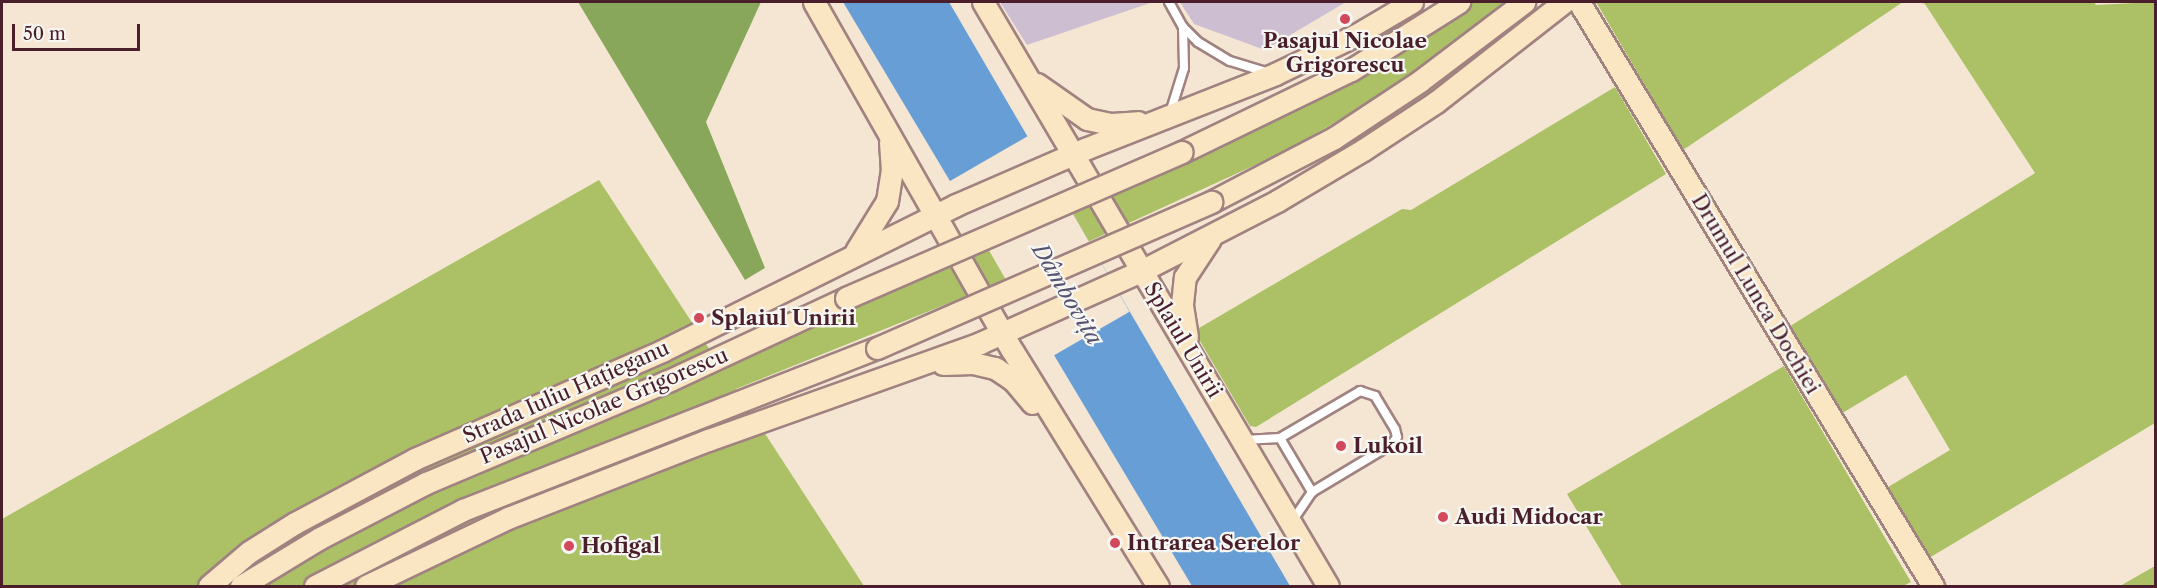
<!DOCTYPE html>
<html>
<head>
<meta charset="utf-8">
<style>
  body { margin:0 }
  #map { position:relative; width:2157px; height:588px; overflow:hidden; background:#f5e6d4; font-family:"Libre Caslon Text",serif }
  div>[style] { position:absolute }
  .industrial>* { inset:0; background:#cebed1 }
  .green>* { inset:0; background:#acc166 }
  .forest>* { inset:0; background:#89a75b }
  .water>* { inset:0; background:#679ed5 }
  .pier>* { inset:0; background:#f5e6d4; transform-origin:0 0 }
  .roads { filter:drop-shadow(2px 0 #a08280) drop-shadow(-2px 0 #a08280) drop-shadow(0 2px #a08280) drop-shadow(0 -2px #a08280) }
  .lane>* { height:8px; margin:-4px; padding:0 4px; transform-origin:4px; border-radius:4px; background:#fff }
  .secondary>* { height:21px; margin:-10.5px; padding:0 10.5px; transform-origin:10.5px; border-radius:10.5px; background:#fbe6c4 }
  .bridges { filter:drop-shadow(2px 0 #a08280) drop-shadow(-2px 0 #a08280) drop-shadow(0 2px #a08280) drop-shadow(0 -2px #a08280) }
  .secondary-bridge>* { height:21px; margin:-10.5px; padding:0 10.5px; transform-origin:10.5px; border-radius:10.5px; background:#fbe6c4 }
  .dots>* { width:16px; height:16px; translate:-50% -50%; box-sizing:border-box; border:3px solid #f6f6f2; border-radius:50% }
  span { translate:-50% -50%; white-space:nowrap; text-align:center; line-height:1.15; -webkit-text-stroke:4.5px #f6f6f2; paint-order:stroke }
  .poi-label { font-size:21px; color:#4a1f2b; font-weight:700 }
  .left { translate:0 -50%; text-align:left }
  .street-label { font-size:21px; color:#4a1f2b }
  .water-label { font-size:22px; color:#56526f; font-style:italic }
  .frame { position:absolute; inset:0; border:3px solid #4a1f2b; pointer-events:none }
  .scale { position:absolute; left:12px; top:24px; width:128px; height:27px; box-sizing:border-box; border:3px solid #4a1f2b; border-top:0; padding-left:8px; font-size:18px; line-height:21px; white-space:nowrap; color:#4a1f2b; -webkit-text-stroke:4px #f6f6f2; paint-order:stroke }
</style>
</head>
<body>
<div id="map">
  <div class="industrial">
    <div style="clip-path:polygon(1000px 2px,1153px 2px,1027px 45px)"></div>
    <div style="clip-path:polygon(1180px 2px,1346px 2px,1265px 50px,1194px 24px)"></div>
  </div>
  <div class="green">
    <div style="clip-path:polygon(1473px 2px,1510px 2px,1395px 87px,1290px 149px,994px 285px,736px 389px,864px 586px,2px 586px,2px 519px,599px 180px,721px 367px,1427px 32px)"></div>
    <div style="clip-path:polygon(1596px 2px,1903px 2px,1683px 150px)"></div>
    <div style="clip-path:polygon(1920px 2px,2094px 2px,2096px 5px,2155px 2px,2155px 423px,1924px 561px,1883px 490px,1950px 450px,1906px 375px,1839px 415px,1787px 328px,2035px 173px,1925px 4px)"></div>
    <div style="clip-path:polygon(1615px 87px,1666px 174px,1256px 427px,1250px 426px,1194px 331px,1402px 209px,1411px 210px)"></div>
    <div style="clip-path:polygon(1784px 366px,1911px 582px,1903px 586px,1622px 586px,1567px 494px)"></div>
    <div style="clip-path:polygon(2155px 566px,2155px 586px,2120px 586px)"></div>
  </div>
  <div class="forest">
    <div style="clip-path:polygon(578px 2px,761px 2px,706px 122px,765px 268px,745px 280px)"></div>
  </div>
  <div class="water">
    <div style="clip-path:polygon(843px 2px,949px 2px,1290px 586px,1192px 586px)"></div>
  </div>
  <div class="pier">
    <div style="left:1028px;top:136px;width:203px;height:91px;rotate:60deg"></div>
  </div>
  <div class="roads">
    <div class="lane">
      <div style="left:1169px;top:2px;width:29px;rotate:61deg"></div>
      <div style="left:1183px;top:27px;width:21px;rotate:45deg"></div>
      <div style="left:1198px;top:42px;width:37px;rotate:31deg"></div>
      <div style="left:1230px;top:61px;width:37px;rotate:17deg"></div>
      <div style="left:1171px;top:110px;width:44px;rotate:-72.8deg"></div>
      <div style="left:1184px;top:68px;width:41px;rotate:-91.4deg"></div>
      <div style="left:1280px;top:438px;width:93px;rotate:-30.4deg"></div>
      <div style="left:1360px;top:391px;width:16px;rotate:18deg"></div>
      <div style="left:1375px;top:396px;width:39px;rotate:59deg"></div>
      <div style="left:1395px;top:429px;width:8px;rotate:76deg"></div>
      <div style="left:1397px;top:437px;width:9px;rotate:126deg"></div>
      <div style="left:1392px;top:444px;width:93px;rotate:149deg"></div>
      <div style="left:1244px;top:440px;width:36px;rotate:-3deg"></div>
      <div style="left:1280px;top:438px;width:63px;rotate:59.3deg"></div>
      <div style="left:1312px;top:492px;width:36px;rotate:124deg"></div>
    </div>
    <div class="secondary">
      <div style="left:814px;top:2px;width:400px;rotate:60.4deg"></div>
      <div style="left:1012px;top:350px;width:278px;rotate:58.3deg"></div>
      <div style="left:983px;top:2px;width:678px;rotate:59.43deg"></div>
      <div style="left:1579px;top:2px;width:683px;rotate:58.78deg"></div>
      <div style="left:1037px;top:84px;width:61px;rotate:35deg"></div>
      <div style="left:1087px;top:119px;width:25px;rotate:12deg"></div>
      <div style="left:1111px;top:124px;width:27px;rotate:-4deg"></div>
      <div style="left:1182px;top:152px;width:188px;rotate:-25.9deg"></div>
      <div style="left:1351px;top:70px;width:128px;rotate:-32.2deg"></div>
      <div style="left:1211px;top:202px;width:139px;rotate:-27.5deg"></div>
      <div style="left:1334px;top:138px;width:103px;rotate:-33.5deg"></div>
      <div style="left:1420px;top:81px;width:131px;rotate:-37.2deg"></div>
      <div style="left:856px;top:251px;width:59px;rotate:-58.2deg"></div>
      <div style="left:887px;top:201px;width:30px;rotate:-81deg"></div>
      <div style="left:892px;top:171px;width:29px;rotate:-94deg"></div>
      <div style="left:1187px;top:337px;width:33px;rotate:-99deg"></div>
      <div style="left:1182px;top:304px;width:27px;rotate:-84deg"></div>
      <div style="left:1185px;top:277px;width:45px;rotate:-56.7deg"></div>
      <div style="left:943px;top:364px;width:30px;rotate:-2deg"></div>
      <div style="left:973px;top:363px;width:23px;rotate:13deg"></div>
      <div style="left:995px;top:368px;width:22px;rotate:34deg"></div>
      <div style="left:1013px;top:380px;width:30px;rotate:50deg"></div>
      <div style="left:209px;top:586px;width:52px;rotate:-40.4deg"></div>
      <div style="left:249px;top:552px;width:54px;rotate:-32.2deg"></div>
      <div style="left:295px;top:523px;width:136px;rotate:-28.1deg"></div>
      <div style="left:415px;top:459px;width:270px;rotate:-23.6deg"></div>
      <div style="left:662px;top:351px;width:328px;rotate:-26.4deg"></div>
      <div style="left:956px;top:205px;width:141px;rotate:-23.5deg"></div>
      <div style="left:1085px;top:149px;width:204px;rotate:-21.5deg"></div>
      <div style="left:1275px;top:74px;width:90px;rotate:-25.7deg"></div>
      <div style="left:1356px;top:35px;width:65px;rotate:-30.5deg"></div>
      <div style="left:241px;top:586px;width:92px;rotate:-31.3deg"></div>
      <div style="left:320px;top:538px;width:119px;rotate:-27.4deg"></div>
      <div style="left:426px;top:483px;width:263px;rotate:-22.9deg"></div>
      <div style="left:668px;top:381px;width:196px;rotate:-25deg"></div>
      <div style="left:315px;top:586px;width:166px;rotate:-27.2deg"></div>
      <div style="left:463px;top:510px;width:445px;rotate:-21.4deg"></div>
      <div style="left:366px;top:586px;width:157px;rotate:-25.6deg"></div>
      <div style="left:508px;top:518px;width:215px;rotate:-21.3deg"></div>
      <div style="left:708px;top:440px;width:289px;rotate:-19.6deg"></div>
      <div style="left:980px;top:343px;width:176px;rotate:-24.1deg"></div>
      <div style="left:1141px;top:271px;width:153px;rotate:-27.2deg"></div>
      <div style="left:1277px;top:201px;width:100px;rotate:-30.7deg"></div>
      <div style="left:1363px;top:150px;width:87px;rotate:-33.3deg"></div>
      <div style="left:1436px;top:102px;width:162px;rotate:-38deg"></div>
    </div>
  </div>
  <div class="bridges">
    <div class="secondary-bridge">
      <div style="left:846px;top:298px;width:366px;rotate:-23.5deg"></div>
      <div style="left:877px;top:348px;width:365px;rotate:-23.6deg"></div>
    </div>
  </div>
  <div class="dots">
    <div style="left:1345px;top:19px;background:#d1495b"></div>
    <div style="left:699px;top:318px;background:#d1495b"></div>
    <div style="left:1341px;top:446px;background:#d1495b"></div>
    <div style="left:1443px;top:517px;background:#d1495b"></div>
    <div style="left:1115px;top:543px;background:#d1495b"></div>
    <div style="left:569px;top:546px;background:#d1495b"></div>
  </div>
  <div class="poi-label">
    <span style="left:1345px;top:53px">Pasajul Nicolae<br>Grigorescu</span>
    <span class="left" style="left:711px;top:318px">Splaiul Unirii</span>
    <span class="left" style="left:1353px;top:446px">Lukoil</span>
    <span class="left" style="left:1455px;top:517px">Audi Midocar</span>
    <span class="left" style="left:1127px;top:543px">Intrarea Serelor</span>
    <span class="left" style="left:581px;top:546px">Hofigal</span>
  </div>
  <div class="street-label">
    <span style="left:1756px;top:294px;rotate:59deg">Drumul Lunca Dochiei</span>
    <span style="left:1183px;top:340px;rotate:59deg">Splaiul Unirii</span>
    <span style="left:566px;top:392px;rotate:-24deg">Strada Iuliu Hațieganu</span>
    <span style="left:604px;top:406px;rotate:-23deg">Pasajul Nicolae Grigorescu</span>
  </div>
  <div class="water-label">
    <span style="left:1067px;top:294px;rotate:59deg">Dâmbovița</span>
  </div>
  <div class="frame"></div>
  <div class="scale">50 m</div>
</div>
</body>
</html>
